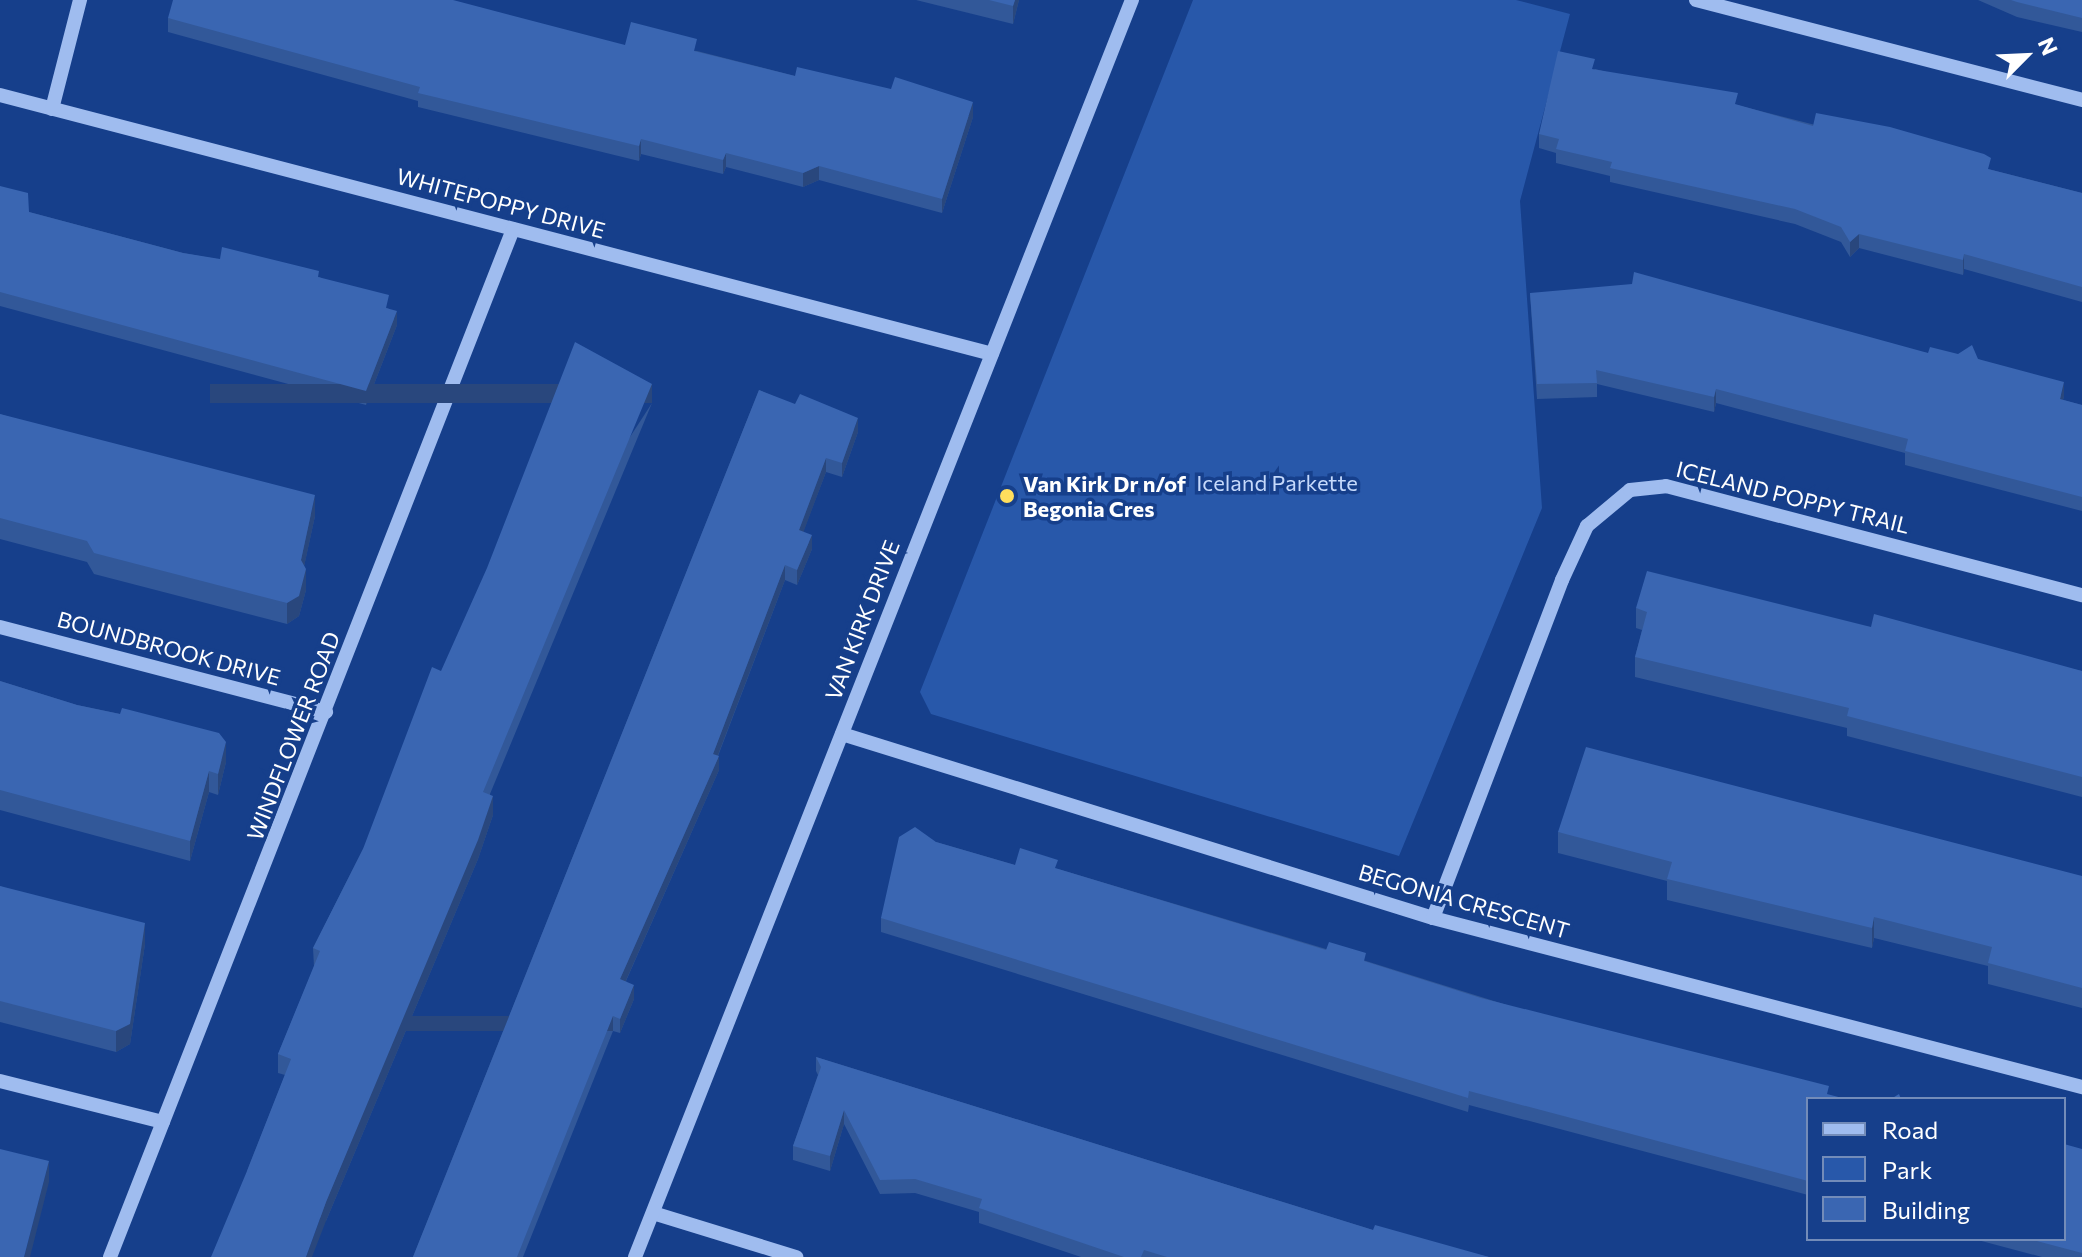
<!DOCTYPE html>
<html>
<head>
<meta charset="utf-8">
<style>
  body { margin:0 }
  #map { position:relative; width:2082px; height:1257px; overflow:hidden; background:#163f8b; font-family:Commissioner,sans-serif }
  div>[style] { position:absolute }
  .green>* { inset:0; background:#2858aa }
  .minor>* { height:14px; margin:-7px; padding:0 7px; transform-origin:7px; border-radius:7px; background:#9fbcef }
  .wall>* { inset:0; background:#325899 }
  .shaded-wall>* { inset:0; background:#29477d; transform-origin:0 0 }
  .building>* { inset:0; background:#3a66b2 }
  .dots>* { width:22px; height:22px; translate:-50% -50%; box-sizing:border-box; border:4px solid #163f8b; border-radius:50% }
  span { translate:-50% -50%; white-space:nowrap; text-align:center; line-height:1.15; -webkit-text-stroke:7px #163f8b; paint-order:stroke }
  .street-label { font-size:22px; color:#fff }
  .poi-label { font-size:22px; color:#fff; font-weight:700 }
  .left { translate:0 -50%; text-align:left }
  .park-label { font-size:22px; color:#c5d9fb }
  .legend { position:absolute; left:1806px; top:1097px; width:260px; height:144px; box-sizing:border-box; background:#163f8b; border:2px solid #738cb9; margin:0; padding:10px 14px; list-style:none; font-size:24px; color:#fff }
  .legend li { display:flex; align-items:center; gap:16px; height:40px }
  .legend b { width:40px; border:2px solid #738cb9 }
  .north { position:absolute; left:1986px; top:16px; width:80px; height:80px; -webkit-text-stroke:6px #163f8b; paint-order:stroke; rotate:66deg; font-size:22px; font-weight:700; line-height:32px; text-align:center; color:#fff }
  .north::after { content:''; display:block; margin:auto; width:28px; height:36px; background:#fff; clip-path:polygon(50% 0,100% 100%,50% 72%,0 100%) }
</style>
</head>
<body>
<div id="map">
  <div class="green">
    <div style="clip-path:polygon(1193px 0,1516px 0,1570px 14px,1520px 201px,1542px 508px,1399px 856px,931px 714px,920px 692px)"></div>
  </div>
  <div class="minor">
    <div style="left:1696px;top:0;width:399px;rotate:14.5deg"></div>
    <div style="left:0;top:95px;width:1025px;rotate:14.63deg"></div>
    <div style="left:52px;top:109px;width:113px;rotate:-75.6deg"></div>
    <div style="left:0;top:627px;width:337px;rotate:14.6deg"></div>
    <div style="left:842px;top:734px;width:619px;rotate:17.29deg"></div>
    <div style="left:1433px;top:918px;width:671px;rotate:14.6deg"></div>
    <div style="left:1433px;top:918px;width:362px;rotate:-69.1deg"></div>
    <div style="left:1562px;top:580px;width:60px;rotate:-65.2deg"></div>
    <div style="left:1587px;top:526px;width:56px;rotate:-39.9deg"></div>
    <div style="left:1630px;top:490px;width:36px;rotate:-6deg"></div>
    <div style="left:1666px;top:486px;width:430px;rotate:14.7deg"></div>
    <div style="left:0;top:1081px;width:168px;rotate:14.1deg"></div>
    <div style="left:653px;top:1213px;width:150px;rotate:17.1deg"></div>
    <div style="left:110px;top:1257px;width:1104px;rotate:-68.59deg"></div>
    <div style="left:635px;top:1257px;width:1352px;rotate:-68.43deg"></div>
  </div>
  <div class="wall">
    <div style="clip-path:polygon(916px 0,1019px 0,1013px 24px)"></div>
    <div style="clip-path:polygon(1978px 0,2082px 0,2082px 32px,2017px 17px)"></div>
    <div style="clip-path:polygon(168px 18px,625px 45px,697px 51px,795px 76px,973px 117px,942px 213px,819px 180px,803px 187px,726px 167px,723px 174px,641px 154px,639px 161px,418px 107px,418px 101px,168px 32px)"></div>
    <div style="clip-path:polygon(1595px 69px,2082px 193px,2082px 302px,1964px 269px,1963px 275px,1859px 248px,1850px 257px,1841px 242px,1795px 224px,1610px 182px,1610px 176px,1556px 163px,1556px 153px,1539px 148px,1539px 134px)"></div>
    <div style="clip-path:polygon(0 186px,29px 212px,183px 253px,319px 277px,389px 309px,397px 325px,366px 405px,0 306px)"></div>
    <div style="clip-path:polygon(1530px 293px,1928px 353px,1978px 359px,2064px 396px,2063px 400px,2082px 405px,2082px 511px,1905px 465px,1905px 453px,1716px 403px,1714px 412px,1597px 384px,1597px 397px,1537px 399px)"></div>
    <div style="clip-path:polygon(759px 390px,858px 432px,842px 477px,826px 472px,803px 532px,812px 549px,797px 585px,785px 580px,718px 756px,719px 770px,626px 981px,634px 999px,620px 1033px,613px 1031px,523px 1257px,413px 1257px)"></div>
    <div style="clip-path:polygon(652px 403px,490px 794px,493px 815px,478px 859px,326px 1221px,247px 1171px,285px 1075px,278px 1073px,278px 1054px,314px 967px,313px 948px,363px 849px)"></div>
    <div style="clip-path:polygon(0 414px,315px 516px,304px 566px,306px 590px,299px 616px,287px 624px,94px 574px,87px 562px,0 539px)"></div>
    <div style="clip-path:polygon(1636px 608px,1871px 627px,2082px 671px,2082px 797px,1847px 736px,1847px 728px,1635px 677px,1635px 657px,1642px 630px,1636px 628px)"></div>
    <div style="clip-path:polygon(0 681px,77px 705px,120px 714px,226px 762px,218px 795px,209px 792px,190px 861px,0 810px)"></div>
    <div style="clip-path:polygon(1558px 832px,2082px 876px,2082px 1008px,1988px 984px,1988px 966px,1874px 938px,1872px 948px,1667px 900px,1667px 881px,1558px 853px)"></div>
    <div style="clip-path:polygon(936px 842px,1015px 865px,1058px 869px,1366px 961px,1808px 1099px,1808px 1195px,1469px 1105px,1468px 1112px,881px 932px,881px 918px)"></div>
    <div style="clip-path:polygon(0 886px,145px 944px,130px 1044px,116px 1052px,0 1022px)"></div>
    <div style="clip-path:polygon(816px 1057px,1373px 1230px,1489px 1257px,1081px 1257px,979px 1223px,979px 1212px,915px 1193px,880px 1194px,844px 1124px,830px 1171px,793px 1160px,793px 1146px,818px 1075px,816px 1071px)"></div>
    <div style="clip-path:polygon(2082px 1149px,2082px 1257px,2042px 1257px,1974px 1239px,2064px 1239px)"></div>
  </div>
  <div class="shaded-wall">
    <div style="clip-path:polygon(1015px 0,1019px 0,1013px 24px,1013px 6px)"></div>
    <div style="clip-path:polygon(973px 102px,973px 117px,942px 213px,942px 199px)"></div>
    <div style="clip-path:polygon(641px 139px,641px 154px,639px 161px,639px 146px)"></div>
    <div style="clip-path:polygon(726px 153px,726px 167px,723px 174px,723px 160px)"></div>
    <div style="clip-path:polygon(819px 166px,819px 180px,803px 187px,803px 173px)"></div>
    <div style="clip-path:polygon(1859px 234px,1859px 248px,1850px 257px,1850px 242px)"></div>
    <div style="clip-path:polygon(1964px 254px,1964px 269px,1963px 275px,1963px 260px)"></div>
    <div style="clip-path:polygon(397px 311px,397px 325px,366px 405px,366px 391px)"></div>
    <div style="clip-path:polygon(2064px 382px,2064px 396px,2060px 413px,2060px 399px)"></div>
    <div style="left:652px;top:384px;width:19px;height:442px;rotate:90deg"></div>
    <div style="clip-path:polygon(1716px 389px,1716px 403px,1714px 412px,1714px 397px)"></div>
    <div style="clip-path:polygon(858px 418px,858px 432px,842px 477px,842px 463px)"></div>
    <div style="clip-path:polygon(826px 458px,826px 472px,799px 544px,799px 530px)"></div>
    <div style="clip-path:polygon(315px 495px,315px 516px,301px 581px,301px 560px)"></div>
    <div style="clip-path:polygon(812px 535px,812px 549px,797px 585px,797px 570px)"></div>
    <div style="clip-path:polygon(785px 565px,785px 580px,713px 768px,713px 754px)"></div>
    <div style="clip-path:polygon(306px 569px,306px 590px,299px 616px,287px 624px,287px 603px)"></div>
    <div style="clip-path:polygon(226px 742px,226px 762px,218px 795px,218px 774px)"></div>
    <div style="clip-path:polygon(719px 756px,719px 770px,620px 994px,620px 979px)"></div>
    <div style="clip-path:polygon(209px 771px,209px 792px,190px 861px,190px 841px)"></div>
    <div style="clip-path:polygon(493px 796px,493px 815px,478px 859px,326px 1221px,312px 1257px,306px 1257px,326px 1202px)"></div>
    <div style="clip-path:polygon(1874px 917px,1874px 938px,1872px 948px,1872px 928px)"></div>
    <div style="clip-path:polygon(145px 923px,145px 944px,130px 1044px,116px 1052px,116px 1031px)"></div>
    <div style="clip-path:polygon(634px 985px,634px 999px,620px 1033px,620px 1019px)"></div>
    <div style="left:613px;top:1016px;width:15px;height:259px;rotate:90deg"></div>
    <div style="clip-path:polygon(844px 1110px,844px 1124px,830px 1171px,830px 1156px)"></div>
    <div style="clip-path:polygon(49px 1161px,49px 1182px,30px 1257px,24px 1257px)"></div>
  </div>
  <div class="building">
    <div style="clip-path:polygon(173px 0,453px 0,625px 45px,631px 22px,697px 39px,694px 51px,795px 76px,797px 67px,891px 89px,895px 77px,973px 102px,942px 199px,819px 166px,803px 173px,726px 153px,723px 160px,641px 139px,639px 146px,418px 93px,420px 87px,168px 18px)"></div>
    <div style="clip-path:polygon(989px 0,1015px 0,1013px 6px)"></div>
    <div style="clip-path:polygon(2011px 0,2082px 0,2082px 18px,2017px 2px)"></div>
    <div style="clip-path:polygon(1558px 51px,1595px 59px,1592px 69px,1738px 93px,1735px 104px,1813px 126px,1816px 113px,1890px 127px,1984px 154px,1991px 158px,1988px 169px,2082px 193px,2082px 287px,1964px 254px,1963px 260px,1859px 234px,1850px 242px,1841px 227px,1795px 209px,1610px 168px,1612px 162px,1556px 149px,1559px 139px,1539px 134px)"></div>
    <div style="clip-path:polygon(0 186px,28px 193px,29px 212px,183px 253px,220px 259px,222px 247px,319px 271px,318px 277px,389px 295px,386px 308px,397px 311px,366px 391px,0 292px)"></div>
    <div style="clip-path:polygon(1634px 272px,1928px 353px,1930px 347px,1958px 354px,1972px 345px,1978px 359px,2064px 382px,2060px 399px,2082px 405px,2082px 497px,1905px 451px,1908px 439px,1716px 389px,1714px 397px,1596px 370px,1597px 383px,1537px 384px,1530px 293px,1632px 284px)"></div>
    <div style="clip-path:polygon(575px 342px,652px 384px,483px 792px,493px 796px,478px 840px,326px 1202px,306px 1257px,211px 1257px,247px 1171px,291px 1059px,278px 1054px,320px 951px,313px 948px,363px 849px,432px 667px,441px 671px,487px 568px)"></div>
    <div style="clip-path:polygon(759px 390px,795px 404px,800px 394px,858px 418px,842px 463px,826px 458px,799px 530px,812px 535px,797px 570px,785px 565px,713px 754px,719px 756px,620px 979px,634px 985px,620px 1019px,613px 1016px,517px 1257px,413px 1257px)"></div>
    <div style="clip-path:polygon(0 414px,315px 495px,301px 560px,306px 569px,299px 596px,287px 603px,94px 553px,87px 541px,0 518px)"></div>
    <div style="clip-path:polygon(1647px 571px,1871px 627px,1874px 614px,2082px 671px,2082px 777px,1847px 716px,1849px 708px,1635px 657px,1647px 612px,1636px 608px)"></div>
    <div style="clip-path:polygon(0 681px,77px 705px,120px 714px,122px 708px,219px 733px,226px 742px,218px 774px,209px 771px,190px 841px,0 790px)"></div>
    <div style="clip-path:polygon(1586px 747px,2082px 876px,2082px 988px,1988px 963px,1992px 947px,1874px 917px,1872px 928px,1667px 879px,1672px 862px,1558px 832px)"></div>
    <div style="clip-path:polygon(915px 827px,936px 842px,1015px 865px,1020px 848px,1058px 860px,1055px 868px,1326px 950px,1329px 942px,1366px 953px,1364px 961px,1481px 998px,1829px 1086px,1827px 1094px,1846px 1099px,1808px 1099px,1808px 1181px,1469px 1091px,1468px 1098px,881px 918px,899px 837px)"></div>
    <div style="clip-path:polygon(0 886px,145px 923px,130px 1024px,116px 1031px,0 1001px)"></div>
    <div style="clip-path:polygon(816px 1057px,1373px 1230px,1375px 1225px,1489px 1257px,1167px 1257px,1144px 1250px,1141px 1257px,1124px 1257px,979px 1208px,982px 1199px,915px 1179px,880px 1180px,844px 1110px,830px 1156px,793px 1146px,821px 1067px)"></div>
    <div style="clip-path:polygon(1899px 1094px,1901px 1099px,1891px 1099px)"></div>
    <div style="clip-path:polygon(2064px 1144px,2082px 1149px,2082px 1253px,2029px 1239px,2064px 1239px)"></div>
    <div style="clip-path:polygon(0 1149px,49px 1161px,24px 1257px,0 1257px)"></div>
  </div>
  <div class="dots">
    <div style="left:1007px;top:496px;background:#ffde5d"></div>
  </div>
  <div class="street-label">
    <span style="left:501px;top:203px;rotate:15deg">WHITEPOPPY DRIVE</span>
    <span style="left:1793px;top:497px;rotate:14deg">ICELAND POPPY TRAIL</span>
    <span style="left:862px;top:620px;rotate:-69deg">VAN KIRK DRIVE</span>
    <span style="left:169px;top:648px;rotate:15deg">BOUNDBROOK DRIVE</span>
    <span style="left:293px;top:736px;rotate:-69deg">WINDFLOWER ROAD</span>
    <span style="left:1464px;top:901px;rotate:16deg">BEGONIA CRESCENT</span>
  </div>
  <div class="poi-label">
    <span class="left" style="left:1023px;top:496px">Van Kirk Dr n/of<br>Begonia Cres</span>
  </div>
  <div class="park-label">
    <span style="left:1277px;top:483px">Iceland Parkette</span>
  </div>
  <ul class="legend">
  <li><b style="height:10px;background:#9fbcef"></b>Road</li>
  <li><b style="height:22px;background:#2858aa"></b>Park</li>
  <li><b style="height:22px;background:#3a66b2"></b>Building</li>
  </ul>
  <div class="north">N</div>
</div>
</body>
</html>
